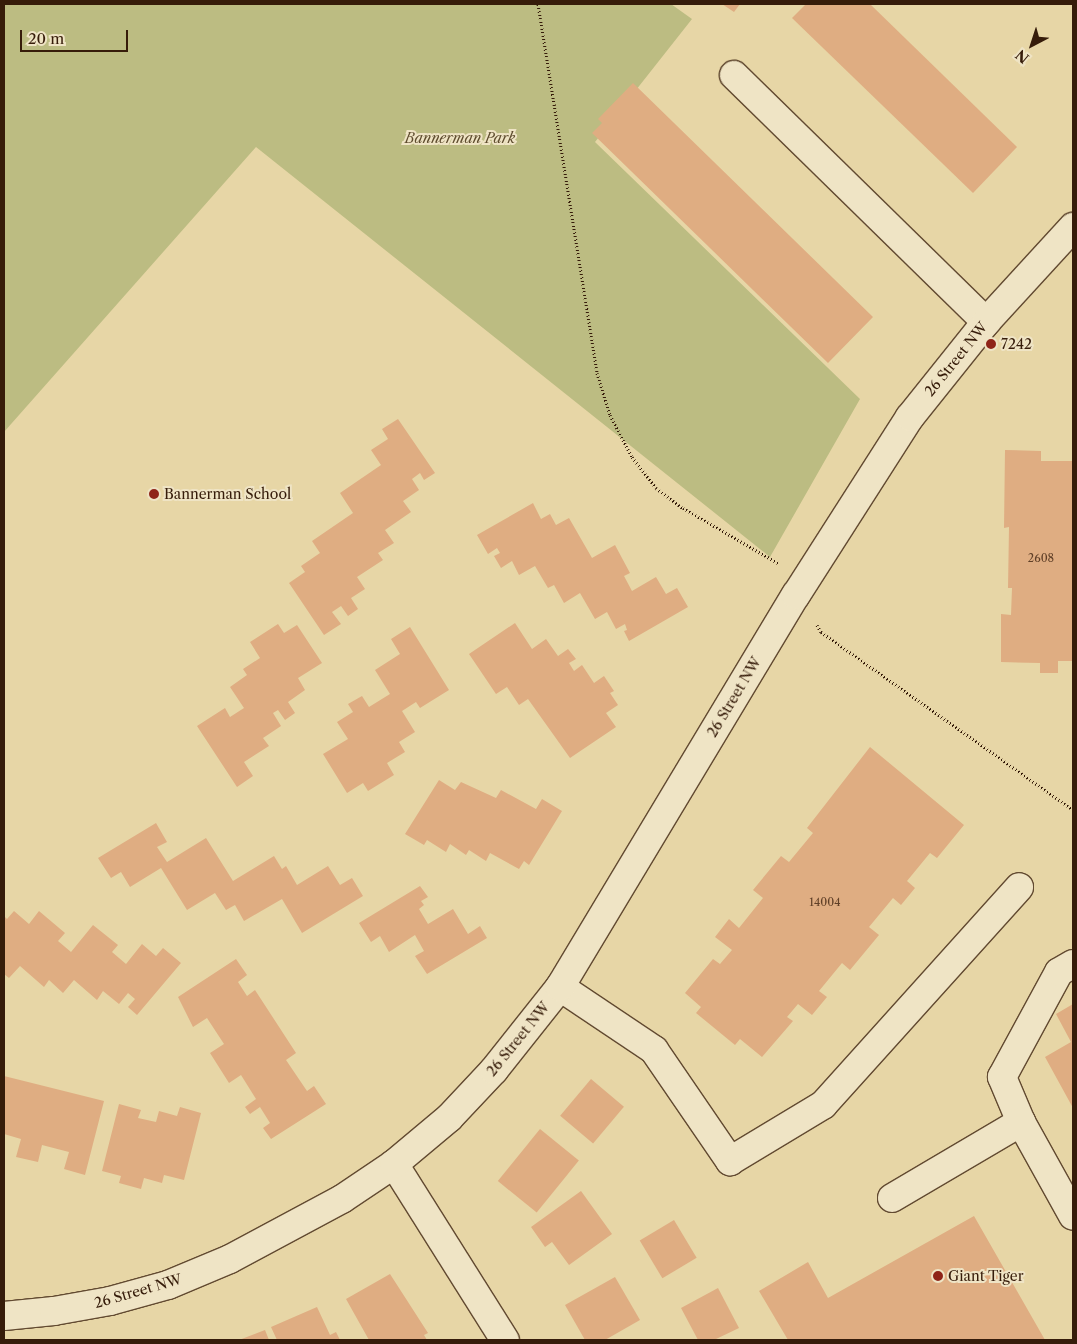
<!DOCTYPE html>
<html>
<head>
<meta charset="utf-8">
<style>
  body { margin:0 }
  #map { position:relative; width:1077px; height:1344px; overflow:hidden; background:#e7d6a6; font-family:"Libre Caslon Text",serif }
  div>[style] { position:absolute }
  .green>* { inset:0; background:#bcbc82 }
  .building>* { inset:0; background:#dfad82; transform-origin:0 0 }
  .path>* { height:3px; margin-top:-1.5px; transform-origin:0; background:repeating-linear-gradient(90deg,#361c0a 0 1px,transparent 0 3.5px) }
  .roads { filter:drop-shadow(1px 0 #624a31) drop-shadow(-1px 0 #624a31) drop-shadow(0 1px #624a31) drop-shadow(0 -1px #624a31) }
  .minor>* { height:28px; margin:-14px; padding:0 14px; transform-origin:14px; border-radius:14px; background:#efe4c5 }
  .dots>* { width:14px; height:14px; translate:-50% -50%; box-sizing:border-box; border:2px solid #efe4c5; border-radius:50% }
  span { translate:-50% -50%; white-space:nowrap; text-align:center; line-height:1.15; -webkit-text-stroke:4px #efe4c5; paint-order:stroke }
  .number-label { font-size:11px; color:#604028 }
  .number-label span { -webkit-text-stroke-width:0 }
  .park-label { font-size:14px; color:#5e4c2e; font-style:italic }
  .poi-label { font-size:14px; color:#361c0a }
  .left { translate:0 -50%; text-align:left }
  .street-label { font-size:14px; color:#361c0a }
  .frame { position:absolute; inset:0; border:5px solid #361c0a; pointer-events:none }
  .north { position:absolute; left:1007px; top:20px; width:50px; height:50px; -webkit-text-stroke:4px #efe4c5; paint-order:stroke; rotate:220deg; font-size:14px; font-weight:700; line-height:20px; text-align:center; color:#361c0a }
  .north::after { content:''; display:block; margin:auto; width:18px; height:22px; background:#361c0a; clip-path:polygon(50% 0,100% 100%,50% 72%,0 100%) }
  .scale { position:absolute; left:20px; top:30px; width:108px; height:22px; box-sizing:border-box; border:2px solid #361c0a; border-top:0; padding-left:6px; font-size:15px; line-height:18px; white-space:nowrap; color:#361c0a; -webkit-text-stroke:4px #efe4c5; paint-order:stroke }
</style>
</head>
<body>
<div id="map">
  <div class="green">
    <div style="clip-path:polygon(4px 4px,671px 4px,692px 19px,595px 142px,860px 399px,770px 557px,256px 147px,4px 432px)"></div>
  </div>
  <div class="building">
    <div style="clip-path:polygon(722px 4px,740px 4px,734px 12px)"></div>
    <div style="clip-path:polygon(806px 4px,870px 4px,1017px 147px,973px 193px,792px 18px)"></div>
    <div style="clip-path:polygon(633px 83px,873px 317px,828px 363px,592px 133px,602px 123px,598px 119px)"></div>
    <div style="clip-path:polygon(398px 419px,435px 473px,424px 480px,420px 473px,412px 479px,419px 490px,403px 501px,411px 512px,385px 530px,394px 543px,378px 553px,383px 560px,357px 577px,365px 589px,351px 598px,358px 609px,348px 616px,341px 606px,332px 612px,341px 624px,324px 635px,289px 583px,305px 572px,301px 566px,320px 553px,312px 541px,353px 513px,340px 493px,381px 465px,371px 450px,388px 439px,382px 429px)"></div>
    <div style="clip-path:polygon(1005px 450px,1041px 451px,1041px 461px,1073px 461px,1073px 661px,1058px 661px,1058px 673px,1040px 673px,1040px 663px,1001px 662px,1001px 614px,1011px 615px,1012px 588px,1008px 588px,1009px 527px,1004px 528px)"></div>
    <div style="clip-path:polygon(533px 503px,541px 519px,550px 514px,556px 525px,569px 518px,592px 558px,615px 545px,630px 573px,624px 576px,632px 591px,656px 577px,666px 594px,677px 588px,688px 607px,629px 641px,624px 631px,627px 630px,625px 624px,616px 629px,607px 612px,595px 619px,580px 593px,564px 603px,554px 585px,548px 588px,535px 566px,519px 575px,512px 561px,501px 568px,494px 556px,500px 553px,497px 548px,488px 554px,477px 535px)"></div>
    <div style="clip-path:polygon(515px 623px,532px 649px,546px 639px,558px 656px,568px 649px,576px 659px,569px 663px,574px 671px,582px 665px,594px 683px,604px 676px,614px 691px,610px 693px,618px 705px,606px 713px,616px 727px,570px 758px,528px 699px,519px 705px,507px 687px,496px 694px,469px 654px)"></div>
    <div style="clip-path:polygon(278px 624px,284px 633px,297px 625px,322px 663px,298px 678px,305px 690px,288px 702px,295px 713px,285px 720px,278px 710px,273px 713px,281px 726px,263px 738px,269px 746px,244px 762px,253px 776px,237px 787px,197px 726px,225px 708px,230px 717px,244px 708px,230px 687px,247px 675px,243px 669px,260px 658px,250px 642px)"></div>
    <div style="clip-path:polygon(410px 627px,449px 690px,420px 708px,416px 702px,402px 711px,415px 732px,399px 742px,405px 752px,387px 763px,394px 775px,368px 791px,363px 783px,347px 793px,323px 754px,348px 739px,337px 722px,353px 712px,348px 704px,362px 696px,369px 707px,390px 694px,375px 670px,400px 654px,391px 639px)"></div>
    <div style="clip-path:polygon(870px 747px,964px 825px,937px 858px,930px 853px,907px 881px,915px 888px,901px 905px,893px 898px,869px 927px,879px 935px,850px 970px,842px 963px,819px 991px,827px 997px,812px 1015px,798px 1004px,787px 1017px,793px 1021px,762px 1057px,740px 1039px,735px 1045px,696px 1013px,701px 1007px,685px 993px,713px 959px,720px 964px,732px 950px,715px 937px,729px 919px,739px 928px,763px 898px,753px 890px,781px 856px,789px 862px,813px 833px,807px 828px)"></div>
    <div style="clip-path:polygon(439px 780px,455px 790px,461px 782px,496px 798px,501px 790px,536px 809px,542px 799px,562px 811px,529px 865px,524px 861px,519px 869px,490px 853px,486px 861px,469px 850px,466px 855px,450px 844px,446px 852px,427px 840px,424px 845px,405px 834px)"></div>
    <div style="clip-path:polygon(156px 823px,167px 842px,157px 847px,167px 862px,206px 838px,233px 881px,274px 856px,282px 869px,286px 866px,297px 885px,328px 866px,340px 885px,352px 878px,363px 896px,302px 933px,282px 899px,244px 921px,235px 905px,226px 910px,215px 893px,187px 910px,161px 868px,130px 887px,121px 872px,111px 878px,98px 858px)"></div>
    <div style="clip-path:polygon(420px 886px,428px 897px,421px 901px,424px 905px,419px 909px,428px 924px,453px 909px,468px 934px,480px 926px,487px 938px,427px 974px,415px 956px,424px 951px,415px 935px,389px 952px,380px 936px,371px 942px,359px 923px)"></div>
    <div style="clip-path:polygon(14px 911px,29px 924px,39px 911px,65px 933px,58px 941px,71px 952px,93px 925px,118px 945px,112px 952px,126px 964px,142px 944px,156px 956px,163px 948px,181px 963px,137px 1015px,128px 1007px,135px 999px,128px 993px,119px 1004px,103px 991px,97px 1000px,74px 980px,63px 993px,49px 980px,44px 987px,20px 966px,9px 978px,4px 974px,4px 916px,7px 919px)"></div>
    <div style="clip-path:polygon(236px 959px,247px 975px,238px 982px,247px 996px,255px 990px,296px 1053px,286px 1060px,307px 1091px,314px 1086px,326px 1104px,271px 1139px,263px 1128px,270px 1123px,260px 1107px,250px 1114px,245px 1107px,256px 1099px,241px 1075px,229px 1083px,210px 1053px,224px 1044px,207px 1018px,193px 1027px,178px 997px)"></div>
    <div style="clip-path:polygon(1073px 1004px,1073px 1108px,1045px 1057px,1071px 1042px,1056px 1014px)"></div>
    <div style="clip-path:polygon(4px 1076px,104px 1101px,85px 1175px,64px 1169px,69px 1152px,42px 1145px,38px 1162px,16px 1157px,21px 1139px,4px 1134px)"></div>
    <div style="left:591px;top:1079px;width:43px;height:48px;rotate:40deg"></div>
    <div style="clip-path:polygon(119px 1104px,141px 1110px,138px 1118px,156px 1122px,159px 1111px,177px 1116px,180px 1107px,201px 1113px,184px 1180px,164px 1175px,162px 1183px,144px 1178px,141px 1189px,119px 1183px,121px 1176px,102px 1171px)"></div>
    <div style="left:540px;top:1129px;width:50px;height:67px;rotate:39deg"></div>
    <div style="clip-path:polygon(581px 1191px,612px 1234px,569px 1265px,552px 1242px,545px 1247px,531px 1227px)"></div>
    <div style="clip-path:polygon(974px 1216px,1045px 1340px,788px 1340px,759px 1291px,808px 1262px,828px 1298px)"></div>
    <div style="left:674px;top:1220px;width:44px;height:40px;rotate:59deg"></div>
    <div style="clip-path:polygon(390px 1274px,428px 1333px,424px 1335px,427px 1340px,369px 1340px,346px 1299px)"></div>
    <div style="clip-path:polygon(615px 1277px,640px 1320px,605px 1340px,585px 1340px,565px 1305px)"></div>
    <div style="clip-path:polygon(718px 1288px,739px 1328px,714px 1340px,698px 1340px,681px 1308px)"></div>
    <div style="clip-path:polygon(317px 1307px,330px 1335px,336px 1332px,340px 1340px,277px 1340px,271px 1327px)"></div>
    <div style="clip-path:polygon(265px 1330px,269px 1340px,239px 1340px)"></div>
  </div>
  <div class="path">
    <div style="left:538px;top:4px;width:374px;rotate:80.9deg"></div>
    <div style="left:597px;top:373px;width:44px;rotate:72.8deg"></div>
    <div style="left:610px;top:415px;width:47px;rotate:62.4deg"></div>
    <div style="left:632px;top:457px;width:39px;rotate:52deg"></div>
    <div style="left:656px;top:488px;width:34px;rotate:37deg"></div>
    <div style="left:683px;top:508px;width:110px;rotate:30.1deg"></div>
    <div style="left:817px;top:625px;width:8px;rotate:60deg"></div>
    <div style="left:821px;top:632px;width:309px;rotate:35.2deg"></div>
  </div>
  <div class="roads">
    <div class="minor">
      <div style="left:734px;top:75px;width:353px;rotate:44.4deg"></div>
      <div style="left:560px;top:987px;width:113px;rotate:33.8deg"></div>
      <div style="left:654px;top:1050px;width:135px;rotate:55.6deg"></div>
      <div style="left:730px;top:1161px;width:109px;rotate:-31.1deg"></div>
      <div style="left:823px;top:1105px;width:293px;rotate:-48deg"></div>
      <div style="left:1021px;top:1122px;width:49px;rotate:-112.9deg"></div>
      <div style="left:1002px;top:1077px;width:119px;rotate:-61.5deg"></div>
      <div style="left:1059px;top:972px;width:16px;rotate:-30deg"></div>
      <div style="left:394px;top:1164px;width:208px;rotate:57.8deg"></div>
      <div style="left:892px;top:1198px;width:150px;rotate:-30.5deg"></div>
      <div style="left:1021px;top:1122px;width:107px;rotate:61deg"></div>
      <div style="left:4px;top:1316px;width:50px;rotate:-5.7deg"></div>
      <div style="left:54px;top:1311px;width:57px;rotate:-10.1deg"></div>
      <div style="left:110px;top:1301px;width:60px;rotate:-15.4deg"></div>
      <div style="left:168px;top:1285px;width:67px;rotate:-22.8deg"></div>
      <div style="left:230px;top:1259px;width:127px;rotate:-28.2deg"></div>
      <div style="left:342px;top:1199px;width:63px;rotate:-33.9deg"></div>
      <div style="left:394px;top:1164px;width:72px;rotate:-39.9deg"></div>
      <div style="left:449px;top:1118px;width:66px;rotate:-46.8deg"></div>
      <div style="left:494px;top:1070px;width:106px;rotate:-51.5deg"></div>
      <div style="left:560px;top:987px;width:458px;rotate:-59deg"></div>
      <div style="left:796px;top:595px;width:211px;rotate:-57.4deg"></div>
      <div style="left:910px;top:417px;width:122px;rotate:-51.3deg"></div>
      <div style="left:986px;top:322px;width:129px;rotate:-47.5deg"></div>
    </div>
  </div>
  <div class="dots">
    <div style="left:991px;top:344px;background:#8f2418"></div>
    <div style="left:154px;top:494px;background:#8f2418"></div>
    <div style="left:938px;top:1276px;background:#8f2418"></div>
  </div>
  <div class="number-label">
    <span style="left:1041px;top:558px">2608</span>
    <span style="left:825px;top:902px">14004</span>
  </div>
  <div class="park-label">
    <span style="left:460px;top:138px">Bannerman Park</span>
  </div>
  <div class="poi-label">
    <span class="left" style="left:1001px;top:344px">7242</span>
    <span class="left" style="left:164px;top:494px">Bannerman School</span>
    <span class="left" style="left:948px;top:1276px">Giant Tiger</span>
  </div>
  <div class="street-label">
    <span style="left:956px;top:359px;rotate:-51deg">26 Street NW</span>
    <span style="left:734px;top:697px;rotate:-59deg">26 Street NW</span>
    <span style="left:518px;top:1039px;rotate:-51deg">26 Street NW</span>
    <span style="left:138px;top:1291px;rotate:-16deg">26 Street NW</span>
  </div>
  <div class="frame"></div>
  <div class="north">N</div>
  <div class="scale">20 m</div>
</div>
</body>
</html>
